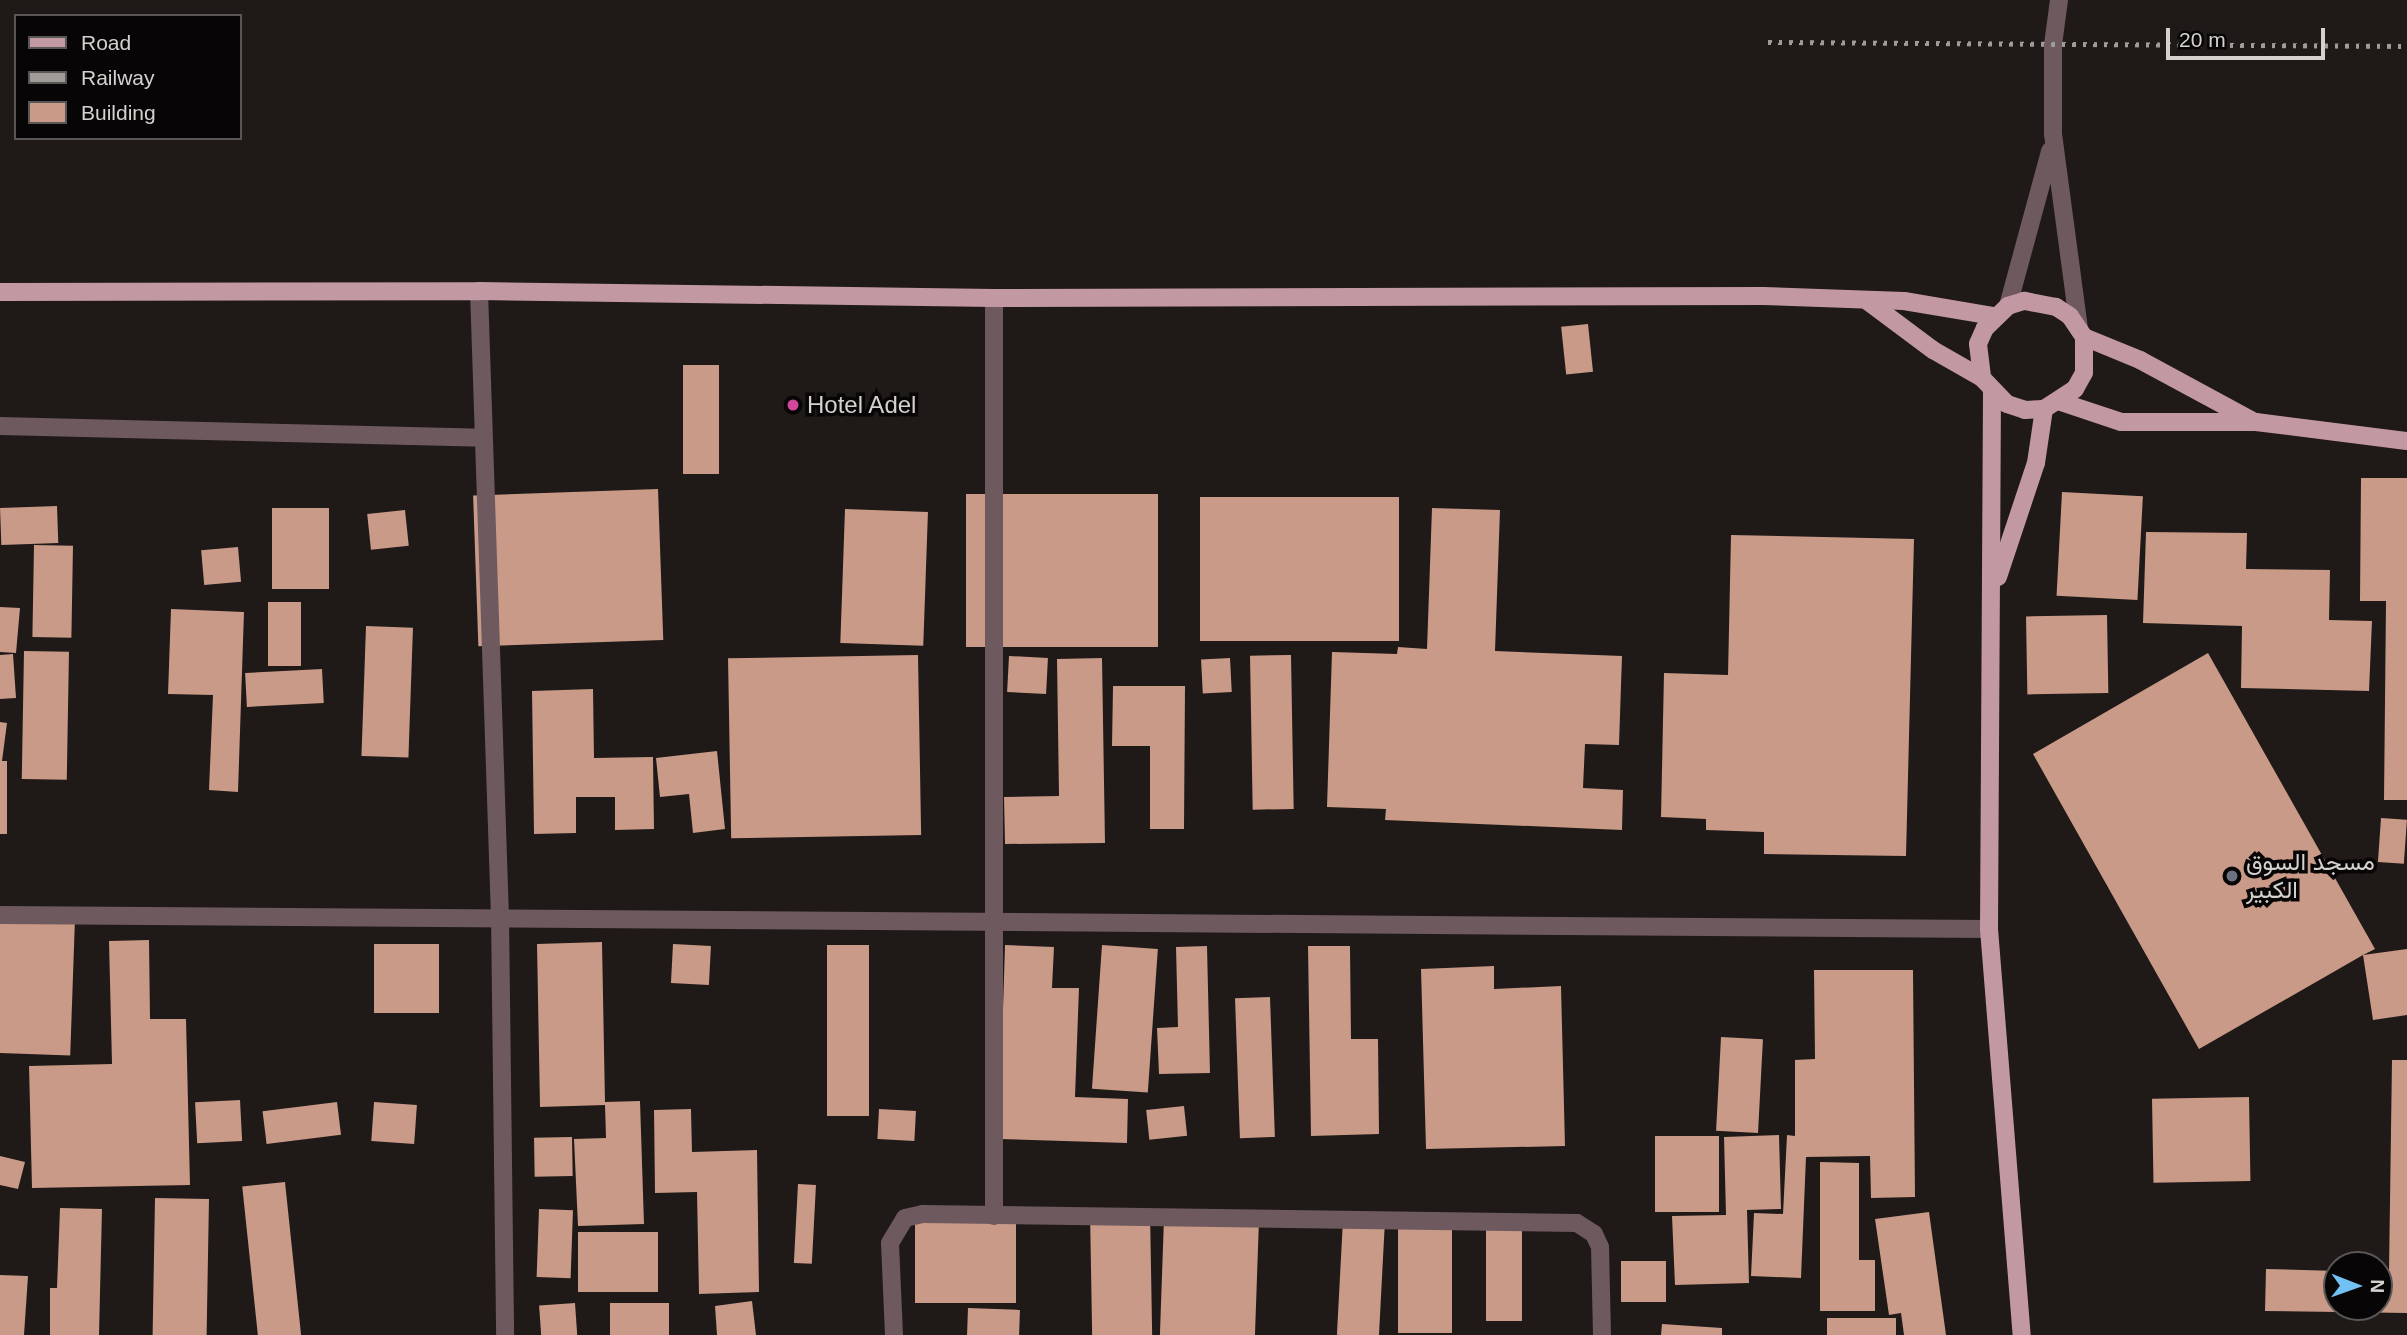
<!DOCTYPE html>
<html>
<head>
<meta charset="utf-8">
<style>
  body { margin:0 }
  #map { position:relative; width:2407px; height:1335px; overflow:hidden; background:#1f1917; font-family:Arial,Vazirmatn,sans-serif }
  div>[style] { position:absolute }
  .building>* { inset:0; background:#c89a87; transform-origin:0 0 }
  .minor>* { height:18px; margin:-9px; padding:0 9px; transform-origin:9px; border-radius:9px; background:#6d595e }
  .major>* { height:18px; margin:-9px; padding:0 9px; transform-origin:9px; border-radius:9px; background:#c298a3 }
  .rail>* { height:5px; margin-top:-2.5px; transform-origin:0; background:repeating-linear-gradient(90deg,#9f9b99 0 3.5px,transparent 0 10.5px) }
  .dots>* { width:19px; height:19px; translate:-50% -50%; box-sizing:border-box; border:4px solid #070505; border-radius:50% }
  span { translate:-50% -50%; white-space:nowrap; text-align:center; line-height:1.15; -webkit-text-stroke:7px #070505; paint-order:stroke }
  .poi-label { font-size:24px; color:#d5d1cf }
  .left { translate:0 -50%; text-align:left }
  .legend { position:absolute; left:14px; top:14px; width:228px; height:126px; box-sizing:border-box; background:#070505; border:2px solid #595756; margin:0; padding:9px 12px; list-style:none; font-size:21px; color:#d5d1cf }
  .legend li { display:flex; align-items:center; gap:14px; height:35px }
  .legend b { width:35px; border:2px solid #595756 }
  .north { position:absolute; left:2323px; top:1251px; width:70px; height:70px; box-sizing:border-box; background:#070505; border:2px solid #595756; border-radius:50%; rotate:91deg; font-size:19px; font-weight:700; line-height:28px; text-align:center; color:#d5d1cf }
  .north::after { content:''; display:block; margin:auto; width:24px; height:32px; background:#72c1f5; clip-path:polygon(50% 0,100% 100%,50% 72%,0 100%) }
  .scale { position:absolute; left:2166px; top:28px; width:159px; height:32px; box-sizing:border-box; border:4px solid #d5d1cf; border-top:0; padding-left:9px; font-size:21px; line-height:24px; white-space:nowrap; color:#d5d1cf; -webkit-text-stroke:5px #070505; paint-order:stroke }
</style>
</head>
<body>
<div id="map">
  <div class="building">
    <div style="left:1588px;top:324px;width:48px;height:27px;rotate:84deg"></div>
    <div style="left:683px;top:365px;width:36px;height:109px"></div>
    <div style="clip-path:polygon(2361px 478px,2407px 478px,2407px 800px,2384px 800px,2386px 601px,2360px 601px)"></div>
    <div style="left:658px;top:489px;width:151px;height:185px;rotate:88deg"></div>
    <div style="left:2062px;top:492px;width:81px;height:104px;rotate:3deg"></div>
    <div style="left:966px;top:494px;width:192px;height:153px"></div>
    <div style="left:1200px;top:497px;width:199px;height:144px"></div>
    <div style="left:57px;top:506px;width:37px;height:57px;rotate:88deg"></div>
    <div style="left:329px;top:508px;width:81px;height:57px;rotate:90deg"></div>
    <div style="clip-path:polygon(1432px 508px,1500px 510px,1495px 651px,1622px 656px,1619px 745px,1585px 744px,1583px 788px,1623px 790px,1622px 830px,1385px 820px,1386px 809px,1327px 807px,1332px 652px,1397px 654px,1398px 647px,1427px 649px)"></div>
    <div style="left:845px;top:509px;width:83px;height:134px;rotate:2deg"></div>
    <div style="left:405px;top:510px;width:36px;height:38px;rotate:84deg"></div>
    <div style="clip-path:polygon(2146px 532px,2247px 533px,2246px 569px,2330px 570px,2329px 620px,2372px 621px,2369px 691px,2241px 688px,2242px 626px,2143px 623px)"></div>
    <div style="clip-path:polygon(1731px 535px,1914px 539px,1906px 856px,1764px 854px,1764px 832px,1706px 830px,1706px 819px,1661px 817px,1664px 673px,1728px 675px)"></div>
    <div style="left:34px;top:545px;width:39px;height:92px;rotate:1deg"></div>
    <div style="left:238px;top:547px;width:35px;height:37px;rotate:85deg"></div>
    <div style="left:268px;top:602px;width:33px;height:64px"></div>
    <div style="clip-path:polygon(0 607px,20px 608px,16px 653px,0 652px)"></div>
    <div style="clip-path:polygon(171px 609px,244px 612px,238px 792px,209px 790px,213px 695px,168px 694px)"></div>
    <div style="left:2107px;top:615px;width:78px;height:81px;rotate:89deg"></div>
    <div style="left:366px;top:626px;width:47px;height:130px;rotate:2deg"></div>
    <div style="left:24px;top:651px;width:45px;height:128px;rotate:1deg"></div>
    <div style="clip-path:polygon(2208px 653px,2375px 949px,2363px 955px,2407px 949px,2407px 1015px,2373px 1020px,2363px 955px,2199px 1049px,2033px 754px)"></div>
    <div style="clip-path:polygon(13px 654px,16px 698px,0 699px,0 655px)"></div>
    <div style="left:918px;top:655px;width:180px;height:190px;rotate:89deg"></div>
    <div style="left:1291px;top:655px;width:154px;height:41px;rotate:89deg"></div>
    <div style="left:1009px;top:656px;width:39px;height:36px;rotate:3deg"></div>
    <div style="clip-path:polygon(1102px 658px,1105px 843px,1005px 844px,1004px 797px,1059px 796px,1057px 659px)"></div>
    <div style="left:1230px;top:658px;width:34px;height:29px;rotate:87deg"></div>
    <div style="left:322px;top:669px;width:34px;height:77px;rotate:87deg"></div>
    <div style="clip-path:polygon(1113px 686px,1185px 686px,1184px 829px,1150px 829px,1150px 746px,1112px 746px)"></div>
    <div style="clip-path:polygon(593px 689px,594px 758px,653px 757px,654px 829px,615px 830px,615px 797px,576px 797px,576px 833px,534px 834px,532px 691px)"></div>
    <div style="clip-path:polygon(0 722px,7px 723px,2px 761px,7px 761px,7px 834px,0 834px)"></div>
    <div style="clip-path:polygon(717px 751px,725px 829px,693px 833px,689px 794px,660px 797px,656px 758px)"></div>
    <div style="left:2381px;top:818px;width:26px;height:44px;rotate:4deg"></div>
    <div style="left:0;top:917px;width:75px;height:136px;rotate:2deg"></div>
    <div style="clip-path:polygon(149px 940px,150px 1019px,186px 1019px,190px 1185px,32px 1188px,29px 1066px,112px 1064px,109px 941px)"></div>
    <div style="clip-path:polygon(602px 942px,605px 1102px,640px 1101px,644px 1224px,578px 1226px,574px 1139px,606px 1138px,605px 1105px,540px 1107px,537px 944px)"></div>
    <div style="left:374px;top:944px;width:65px;height:69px"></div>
    <div style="left:673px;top:944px;width:38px;height:39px;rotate:3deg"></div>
    <div style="left:827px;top:945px;width:42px;height:171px"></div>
    <div style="clip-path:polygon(1005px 945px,1054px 947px,1052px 988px,1079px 988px,1075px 1097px,1128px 1099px,1127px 1143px,999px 1139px)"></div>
    <div style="left:1102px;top:945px;width:56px;height:144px;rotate:4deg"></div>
    <div style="clip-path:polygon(1207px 946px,1210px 1073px,1159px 1074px,1157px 1028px,1178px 1027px,1176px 947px)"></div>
    <div style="clip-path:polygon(1308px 946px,1350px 946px,1351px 1039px,1378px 1039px,1379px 1134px,1311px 1136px)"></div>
    <div style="clip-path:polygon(1494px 966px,1494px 989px,1561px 986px,1565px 1146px,1426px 1149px,1421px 969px)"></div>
    <div style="clip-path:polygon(1814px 970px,1913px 970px,1915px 1197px,1871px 1198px,1870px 1156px,1806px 1157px,1801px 1278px,1751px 1276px,1754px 1213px,1783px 1214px,1787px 1135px,1795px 1136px,1795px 1060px,1815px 1059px)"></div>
    <div style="left:1270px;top:997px;width:140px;height:35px;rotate:88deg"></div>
    <div style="left:1721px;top:1037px;width:42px;height:94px;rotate:3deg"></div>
    <div style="clip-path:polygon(2392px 1060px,2407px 1060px,2407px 1313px,2265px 1311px,2266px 1269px,2337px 1271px,2337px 1307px,2379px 1307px,2379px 1271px,2389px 1271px)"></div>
    <div style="left:2249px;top:1097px;width:84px;height:97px;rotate:89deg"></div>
    <div style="left:240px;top:1100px;width:41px;height:45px;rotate:87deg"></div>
    <div style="left:337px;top:1102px;width:33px;height:75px;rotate:83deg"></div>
    <div style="left:374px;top:1102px;width:43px;height:39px;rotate:4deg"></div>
    <div style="left:1184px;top:1106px;width:30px;height:38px;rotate:84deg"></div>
    <div style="clip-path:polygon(691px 1109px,692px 1152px,757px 1150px,759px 1292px,699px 1294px,697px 1192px,655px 1193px,654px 1110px)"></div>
    <div style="left:879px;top:1109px;width:37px;height:30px;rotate:3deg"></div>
    <div style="clip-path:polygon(1779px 1135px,1781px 1209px,1747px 1210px,1749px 1283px,1675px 1285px,1672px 1216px,1726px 1215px,1724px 1137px)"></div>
    <div style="left:1655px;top:1136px;width:64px;height:76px"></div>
    <div style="left:572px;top:1137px;width:39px;height:38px;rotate:89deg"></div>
    <div style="clip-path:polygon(0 1156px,25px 1162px,18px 1189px,0 1185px)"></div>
    <div style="clip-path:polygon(1820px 1162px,1859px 1163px,1859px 1260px,1875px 1260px,1875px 1311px,1820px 1311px)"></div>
    <div style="left:285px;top:1182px;width:154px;height:43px;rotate:84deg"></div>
    <div style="left:798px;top:1184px;width:18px;height:79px;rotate:3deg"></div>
    <div style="left:155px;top:1198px;width:54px;height:137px;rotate:1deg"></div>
    <div style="clip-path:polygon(60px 1208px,102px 1209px,99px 1335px,50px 1335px,50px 1288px,57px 1288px)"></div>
    <div style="left:539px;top:1209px;width:34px;height:68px;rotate:2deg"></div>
    <div style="left:1016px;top:1209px;width:94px;height:101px;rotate:90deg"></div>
    <div style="left:1150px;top:1211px;width:124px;height:60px;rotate:89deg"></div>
    <div style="clip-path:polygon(1929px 1212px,1946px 1335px,1904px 1335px,1901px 1313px,1889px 1315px,1875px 1219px)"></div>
    <div style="left:1398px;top:1214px;width:54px;height:119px"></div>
    <div style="left:1164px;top:1218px;width:95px;height:117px;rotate:2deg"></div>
    <div style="left:1343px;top:1219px;width:42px;height:116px;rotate:3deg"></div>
    <div style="left:1486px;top:1221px;width:36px;height:100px"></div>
    <div style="left:578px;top:1232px;width:80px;height:60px"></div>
    <div style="left:1621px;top:1261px;width:45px;height:41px"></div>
    <div style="clip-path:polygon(0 1275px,28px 1276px,24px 1335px,0 1335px)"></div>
    <div style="clip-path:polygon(752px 1301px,756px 1335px,717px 1335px,715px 1306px)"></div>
    <div style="left:575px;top:1303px;width:32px;height:36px;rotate:86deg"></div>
    <div style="left:610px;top:1303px;width:59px;height:32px"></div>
    <div style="left:968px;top:1308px;width:52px;height:27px;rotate:2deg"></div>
    <div style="left:1827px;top:1318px;width:69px;height:17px"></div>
    <div style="clip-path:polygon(1662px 1324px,1722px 1328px,1722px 1335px,1661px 1335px)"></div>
  </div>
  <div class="minor">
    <div style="left:2059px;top:0;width:45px;rotate:97.6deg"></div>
    <div style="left:2053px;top:45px;width:89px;rotate:90deg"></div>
    <div style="left:2053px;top:134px;width:197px;rotate:82.4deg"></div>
    <div style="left:479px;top:291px;width:625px;rotate:88.08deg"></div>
    <div style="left:500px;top:916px;width:419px;rotate:89.3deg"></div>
    <div style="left:994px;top:298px;width:918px;rotate:90deg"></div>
    <div style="left:2008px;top:306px;width:161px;rotate:-74.8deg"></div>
    <div style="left:0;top:426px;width:483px;rotate:1.4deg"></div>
    <div style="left:0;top:915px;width:1989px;rotate:0.4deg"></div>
    <div style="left:894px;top:1335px;width:92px;rotate:-92.5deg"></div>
    <div style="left:890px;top:1243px;width:29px;rotate:-59deg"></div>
    <div style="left:905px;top:1218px;width:18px;rotate:-13deg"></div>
    <div style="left:923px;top:1214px;width:654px;rotate:0.79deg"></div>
    <div style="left:1577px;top:1223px;width:20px;rotate:33deg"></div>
    <div style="left:1594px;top:1234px;width:14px;rotate:65deg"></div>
    <div style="left:1600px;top:1247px;width:88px;rotate:88.7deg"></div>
  </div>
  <div class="major">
    <div style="left:0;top:292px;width:479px;rotate:-0.1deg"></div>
    <div style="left:479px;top:291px;width:515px;rotate:0.78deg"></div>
    <div style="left:994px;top:298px;width:769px;rotate:-0.15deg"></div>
    <div style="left:1763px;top:296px;width:141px;rotate:2deg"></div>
    <div style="left:1904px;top:301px;width:91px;rotate:9.5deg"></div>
    <div style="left:1866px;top:300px;width:84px;rotate:36.7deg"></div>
    <div style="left:1933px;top:350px;width:56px;rotate:29.7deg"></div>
    <div style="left:1982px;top:378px;width:36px;rotate:46deg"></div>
    <div style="left:2007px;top:404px;width:19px;rotate:18deg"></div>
    <div style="left:2025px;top:410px;width:19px;rotate:-3deg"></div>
    <div style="left:2044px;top:409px;width:37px;rotate:-33deg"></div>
    <div style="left:2075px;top:389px;width:18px;rotate:-61deg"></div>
    <div style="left:2084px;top:373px;width:36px;rotate:-90deg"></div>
    <div style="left:2084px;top:337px;width:25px;rotate:-124deg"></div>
    <div style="left:2070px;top:316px;width:17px;rotate:-147deg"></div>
    <div style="left:2056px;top:307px;width:33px;rotate:-169deg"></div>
    <div style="left:2024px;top:301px;width:17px;rotate:163deg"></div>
    <div style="left:2008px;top:306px;width:32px;rotate:136deg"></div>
    <div style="left:1985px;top:328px;width:17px;rotate:114deg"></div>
    <div style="left:1978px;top:344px;width:34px;rotate:83deg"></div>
    <div style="left:2084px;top:337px;width:61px;rotate:22.3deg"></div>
    <div style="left:2140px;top:360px;width:128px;rotate:28.4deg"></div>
    <div style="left:1992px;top:393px;width:536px;rotate:90.32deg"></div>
    <div style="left:1989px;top:929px;width:407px;rotate:85.4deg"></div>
    <div style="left:2061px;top:402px;width:63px;rotate:18.4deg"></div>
    <div style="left:2121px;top:422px;width:135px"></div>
    <div style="left:2256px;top:422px;width:152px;rotate:7.2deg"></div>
    <div style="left:1998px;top:577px;width:120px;rotate:-71.6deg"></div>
    <div style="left:2036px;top:463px;width:55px;rotate:-81.6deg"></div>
  </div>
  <div class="rail">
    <div style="left:1768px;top:42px;width:639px;rotate:0.36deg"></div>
  </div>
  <div class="dots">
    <div style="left:793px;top:405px;background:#d1479c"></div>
    <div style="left:2232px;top:876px;background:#6b7280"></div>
  </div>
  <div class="poi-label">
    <span class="left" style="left:807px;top:405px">Hotel Adel</span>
    <span class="left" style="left:2246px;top:876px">مسجد السوق<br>الكبير</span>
  </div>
  <ul class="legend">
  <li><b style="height:9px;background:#c298a3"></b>Road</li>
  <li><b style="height:9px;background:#9f9b99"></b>Railway</li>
  <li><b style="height:19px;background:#c89a87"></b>Building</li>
  </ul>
  <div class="north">N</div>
  <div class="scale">20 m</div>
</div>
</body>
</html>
